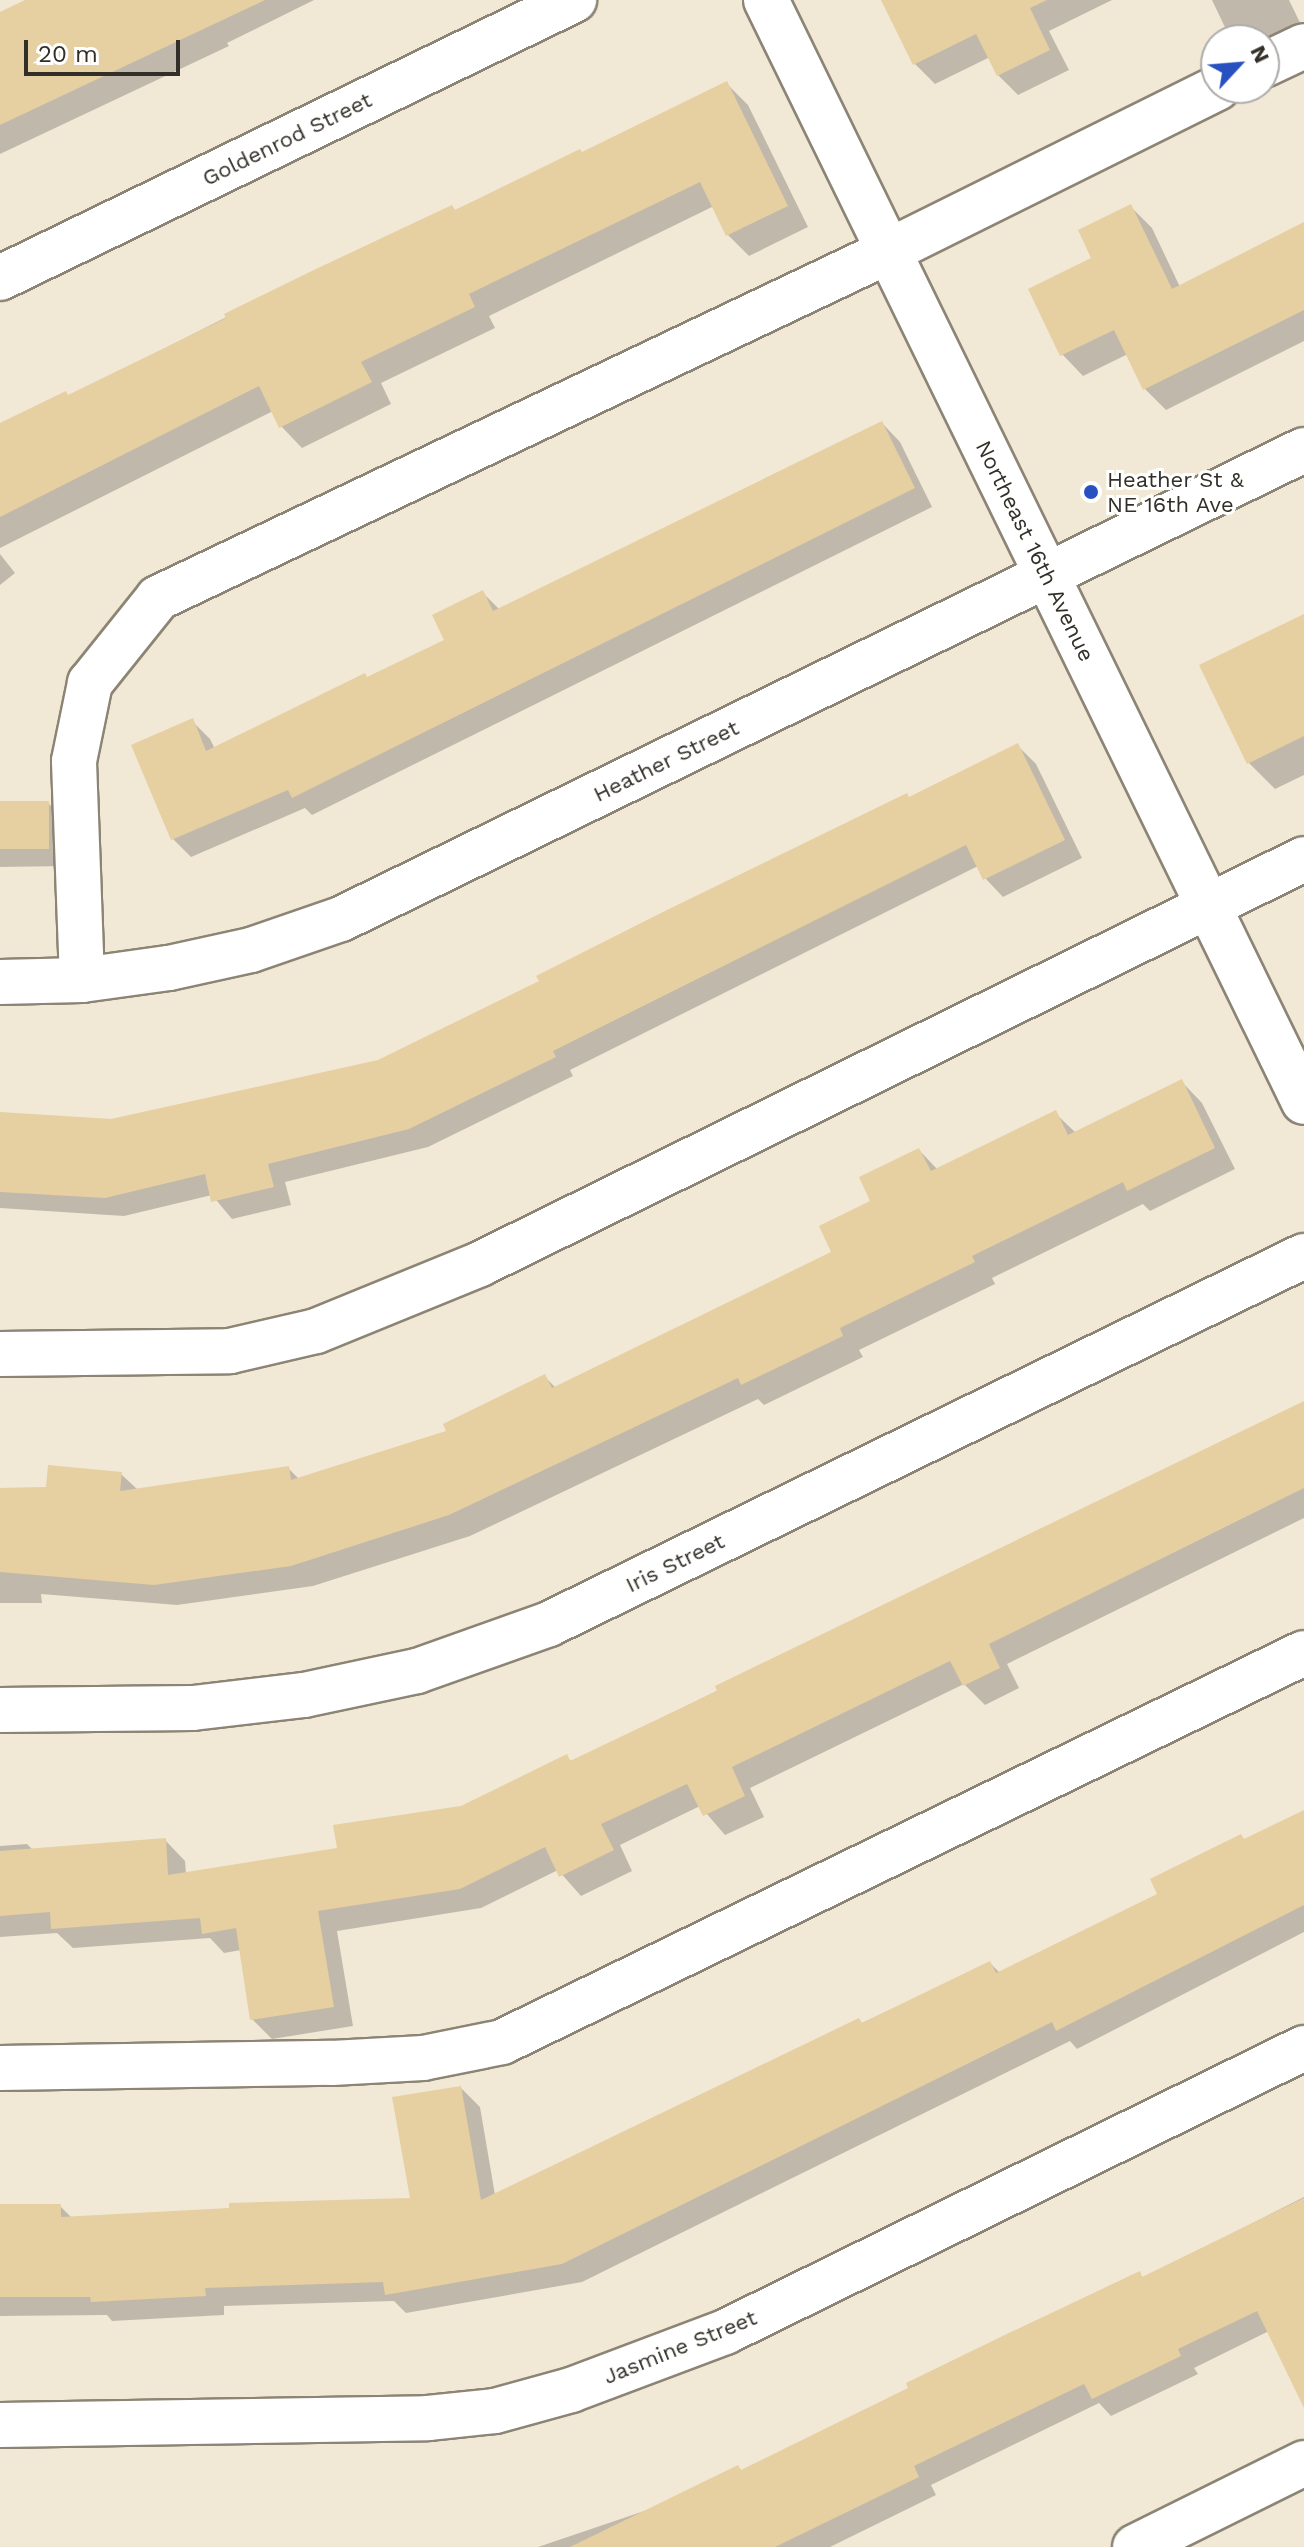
<!DOCTYPE html>
<html>
<head>
<meta charset="utf-8">
<style>
  body { margin:0 }
  #map { position:relative; width:1304px; height:2547px; overflow:hidden; background:#f1e8d6; font-family:"Work Sans",sans-serif }
  div>[style] { position:absolute }
  .shadow>* { inset:0; background:#0003 }
  .building>* { inset:0; background:#e6cfa1; transform-origin:0 0 }
  .roads { filter:drop-shadow(2px 0 #8c8474) drop-shadow(-2px 0 #8c8474) drop-shadow(0 2px #8c8474) drop-shadow(0 -2px #8c8474) }
  .minor>* { height:44px; margin:-22px; padding:0 22px; transform-origin:22px; border-radius:22px; background:#fff }
  .dots>* { width:22px; height:22px; translate:-50% -50%; box-sizing:border-box; border:4px solid #fff; border-radius:50% }
  span { translate:-50% -50%; white-space:nowrap; text-align:center; line-height:1.15; -webkit-text-stroke:6px #fff; paint-order:stroke }
  .street-label { font-size:22px; color:#322f28 }
  .poi-label { font-size:22px; color:#322f28 }
  .left { translate:0 -50%; text-align:left }
  .north { position:absolute; left:1200px; top:24px; width:80px; height:80px; box-sizing:border-box; background:#fff; border:2px solid #adaca9; border-radius:50%; rotate:64deg; font-size:22px; font-weight:700; line-height:32px; text-align:center; color:#322f28 }
  .north::after { content:''; display:block; margin:auto; width:28px; height:36px; background:#2751c0; clip-path:polygon(50% 0,100% 100%,50% 72%,0 100%) }
  .scale { position:absolute; left:24px; top:40px; width:156px; height:36px; box-sizing:border-box; border:4px solid #322f28; border-top:0; padding-left:10px; font-size:24px; line-height:28px; white-space:nowrap; color:#322f28; -webkit-text-stroke:6px #fff; paint-order:stroke }
</style>
</head>
<body>
<div id="map">
  <div class="shadow">
    <div style="clip-path:polygon(30px 0,314px 0,227px 43px,229px 46px,0 154px,0 14px)"></div>
    <div style="clip-path:polygon(883px 0,1112px 0,1049px 31px,1069px 70px,1018px 95px,998px 75px,990px 57px,935px 84px,915px 64px)"></div>
    <div style="clip-path:polygon(1212px 0,1289px 0,1304px 31px,1264px 56px,1264px 40px,1231px 40px)"></div>
    <div style="clip-path:polygon(727px 84px,748px 105px,808px 227px,749px 256px,728px 235px,714px 206px,489px 316px,495px 328px,381px 383px,391px 404px,302px 448px,281px 426px,273px 411px,0 548px,0 425px,69px 397px,317px 271px,582px 154px)"></div>
    <div style="clip-path:polygon(1131px 207px,1152px 228px,1180px 287px,1304px 225px,1304px 341px,1166px 410px,1145px 389px,1128px 354px,1083px 376px,1062px 354px,1094px 259px)"></div>
    <div style="clip-path:polygon(882px 423px,900px 442px,932px 507px,312px 815px,305px 808px,191px 857px,173px 839px,192px 721px,210px 739px,215px 749px,446px 641px,483px 593px,500px 610px)"></div>
    <div style="clip-path:polygon(0 554px,15px 573px,0 585px)"></div>
    <div style="clip-path:polygon(1304px 616px,1304px 775px,1275px 789px,1248px 762px)"></div>
    <div style="clip-path:polygon(1018px 746px,1036px 764px,1082px 858px,1003px 897px,985px 878px,978px 866px,570px 1070px,573px 1076px,428px 1147px,285px 1182px,291px 1205px,232px 1219px,212px 1195px,124px 1216px,0 1208px,0 1114px,112px 1121px,378px 1061px)"></div>
    <div style="clip-path:polygon(0 803px,48px 803px,66px 821px,66px 866px,0 867px)"></div>
    <div style="clip-path:polygon(1181px 1081px,1202px 1103px,1235px 1169px,1150px 1211px,1143px 1204px,992px 1278px,995px 1284px,859px 1350px,863px 1357px,764px 1405px,758px 1399px,470px 1536px,313px 1586px,177px 1605px,41px 1594px,42px 1603px,0 1603px,0 1490px,47px 1489px,121px 1474px,138px 1490px,288px 1468px,299px 1479px,449px 1432px,545px 1377px,556px 1388px,834px 1252px,919px 1150px,938px 1170px,1055px 1113px,1076px 1133px)"></div>
    <div style="clip-path:polygon(1304px 1403px,1304px 1518px,1007px 1664px,1019px 1688px,985px 1705px,964px 1684px,750px 1788px,764px 1817px,725px 1835px,700px 1806px,620px 1845px,632px 1871px,581px 1896px,558px 1870px,481px 1908px,337px 1931px,353px 2026px,272px 2039px,252px 2019px,241px 1950px,224px 1953px,210px 1938px,73px 1948px,57px 1933px,0 1937px,0 1846px,27px 1844px,34px 1851px,165px 1840px,185px 1861px,186px 1874px,339px 1850px,461px 1808px,566px 1756px,572px 1762px)"></div>
    <div style="clip-path:polygon(1304px 1812px,1304px 1932px,1077px 2049px,1070px 2041px,582px 2282px,406px 2313px,394px 2301px,224px 2306px,224px 2315px,112px 2321px,107px 2315px,0 2316px,0 2206px,60px 2206px,73px 2219px,412px 2200px,461px 2088px,480px 2107px,495px 2195px,990px 1963px,1000px 1973px,1160px 1895px,1245px 1841px)"></div>
    <div style="clip-path:polygon(1304px 2197px,1304px 2363px,1269px 2331px,1194px 2368px,1198px 2374px,1111px 2416px,1099px 2403px,931px 2485px,936px 2495px,830px 2547px,538px 2547px,656px 2507px,742px 2472px,1139px 2274px,1144px 2278px)"></div>
  </div>
  <div class="building">
    <div style="clip-path:polygon(25px 0,265px 0,0 125px,0 12px)"></div>
    <div style="clip-path:polygon(881px 0,1047px 0,1030px 8px,1050px 50px,997px 76px,976px 34px,913px 65px)"></div>
    <div style="clip-path:polygon(727px 81px,788px 206px,726px 236px,700px 182px,469px 294px,475px 307px,361px 362px,372px 382px,279px 428px,259px 386px,0 517px,0 423px,66px 391px,68px 395px,226px 318px,224px 314px,316px 269px,452px 205px,455px 210px,580px 149px,582px 152px)"></div>
    <div style="clip-path:polygon(1131px 204px,1172px 289px,1304px 222px,1304px 310px,1143px 390px,1114px 330px,1060px 356px,1028px 289px,1091px 258px,1078px 230px)"></div>
    <div style="clip-path:polygon(882px 421px,915px 488px,292px 798px,288px 790px,171px 840px,131px 745px,193px 718px,206px 751px,365px 673px,367px 677px,444px 640px,432px 615px,483px 590px,493px 611px)"></div>
    <div style="clip-path:polygon(1304px 614px,1304px 736px,1247px 764px,1199px 665px)"></div>
    <div style="clip-path:polygon(1018px 743px,1065px 840px,983px 880px,966px 845px,553px 1051px,556px 1057px,409px 1129px,268px 1164px,274px 1187px,211px 1202px,205px 1174px,105px 1198px,0 1192px,0 1112px,111px 1119px,378px 1060px,539px 981px,536px 976px,665px 911px,907px 793px,909px 797px)"></div>
    <div style="left:0;top:801px;width:49px;height:48px"></div>
    <div style="clip-path:polygon(1182px 1079px,1215px 1148px,1127px 1191px,1123px 1182px,972px 1256px,975px 1262px,840px 1328px,843px 1336px,741px 1385px,738px 1378px,449px 1515px,291px 1566px,154px 1585px,0 1572px,0 1488px,46px 1487px,48px 1465px,122px 1472px,120px 1491px,289px 1466px,291px 1480px,446px 1431px,443px 1424px,545px 1374px,552px 1388px,831px 1252px,819px 1226px,870px 1201px,859px 1177px,919px 1148px,931px 1171px,1056px 1110px,1068px 1135px)"></div>
    <div style="clip-path:polygon(1304px 1401px,1304px 1488px,989px 1644px,1000px 1668px,963px 1686px,950px 1661px,732px 1767px,745px 1796px,703px 1816px,687px 1784px,601px 1824px,614px 1850px,559px 1877px,545px 1847px,460px 1889px,318px 1911px,334px 2007px,250px 2020px,236px 1928px,202px 1934px,200px 1918px,51px 1929px,50px 1912px,0 1916px,0 1851px,166px 1838px,168px 1875px,337px 1848px,333px 1825px,461px 1806px,567px 1754px,570px 1761px,717px 1691px,715px 1686px)"></div>
    <div style="clip-path:polygon(1304px 1810px,1304px 1905px,1056px 2031px,1052px 2022px,562px 2264px,385px 2295px,383px 2282px,205px 2288px,206px 2296px,91px 2302px,90px 2297px,0 2297px,0 2204px,61px 2204px,61px 2217px,229px 2208px,229px 2203px,410px 2198px,392px 2097px,461px 2086px,481px 2200px,859px 2018px,862px 2023px,990px 1961px,996px 1973px,1157px 1894px,1150px 1879px,1241px 1834px,1244px 1839px)"></div>
    <div style="clip-path:polygon(1304px 2198px,1304px 2408px,1257px 2311px,1178px 2349px,1181px 2356px,1092px 2399px,1084px 2384px,914px 2466px,919px 2477px,775px 2547px,570px 2547px,738px 2465px,741px 2470px,908px 2388px,906px 2383px,1011px 2332px,1140px 2271px,1142px 2277px)"></div>
  </div>
  <div class="roads">
    <div class="minor">
      <div style="left:766px;top:0;width:1226px;rotate:63.98deg"></div>
      <div style="left:1264px;top:65px;width:44px;rotate:-25.4deg"></div>
      <div style="left:0;top:278px;width:638px;rotate:-25.84deg"></div>
      <div style="left:82px;top:980px;width:219px;rotate:-92.1deg"></div>
      <div style="left:74px;top:761px;width:80px;rotate:-78.4deg"></div>
      <div style="left:90px;top:683px;width:109px;rotate:-51.3deg"></div>
      <div style="left:158px;top:598px;width:807px;rotate:-25.39deg"></div>
      <div style="left:887px;top:252px;width:369px;rotate:-26.4deg"></div>
      <div style="left:0;top:982px;width:82px;rotate:-1.4deg"></div>
      <div style="left:82px;top:980px;width:88px;rotate:-7.9deg"></div>
      <div style="left:169px;top:968px;width:84px;rotate:-12.4deg"></div>
      <div style="left:251px;top:950px;width:95px;rotate:-19deg"></div>
      <div style="left:341px;top:919px;width:1071px;rotate:-25.97deg"></div>
      <div style="left:0;top:1354px;width:230px;rotate:-0.7deg"></div>
      <div style="left:230px;top:1351px;width:88px;rotate:-13.1deg"></div>
      <div style="left:316px;top:1331px;width:177px;rotate:-22.2deg"></div>
      <div style="left:480px;top:1264px;width:918px;rotate:-26.17deg"></div>
      <div style="left:0;top:1710px;width:193px;rotate:-0.6deg"></div>
      <div style="left:193px;top:1708px;width:112px;rotate:-6.7deg"></div>
      <div style="left:304px;top:1695px;width:116px;rotate:-12deg"></div>
      <div style="left:417px;top:1671px;width:140px;rotate:-19.6deg"></div>
      <div style="left:549px;top:1624px;width:840px;rotate:-25.99deg"></div>
      <div style="left:0;top:2068px;width:332px;rotate:-0.9deg"></div>
      <div style="left:332px;top:2063px;width:91px;rotate:-3.1deg"></div>
      <div style="left:423px;top:2058px;width:81px;rotate:-11.4deg"></div>
      <div style="left:502px;top:2042px;width:891px;rotate:-25.88deg"></div>
      <div style="left:0;top:2425px;width:428px;rotate:-0.9deg"></div>
      <div style="left:428px;top:2418px;width:67px;rotate:-6deg"></div>
      <div style="left:495px;top:2411px;width:79px;rotate:-15.4deg"></div>
      <div style="left:571px;top:2390px;width:165px;rotate:-20.6deg"></div>
      <div style="left:725px;top:2332px;width:645px;rotate:-26.13deg"></div>
      <div style="left:1135px;top:2547px;width:189px;rotate:-26.4deg"></div>
    </div>
  </div>
  <div class="dots">
    <div style="left:1091px;top:492px;background:#2751c0"></div>
  </div>
  <div class="street-label">
    <span style="left:287px;top:139px;rotate:-26deg">Goldenrod Street</span>
    <span style="left:1035px;top:551px;rotate:64deg">Northeast 16th Avenue</span>
    <span style="left:666px;top:761px;rotate:-26deg">Heather Street</span>
    <span style="left:675px;top:1563px;rotate:-26deg">Iris Street</span>
    <span style="left:680px;top:2347px;rotate:-22deg">Jasmine Street</span>
  </div>
  <div class="poi-label">
    <span class="left" style="left:1107px;top:492px">Heather St &amp;<br>NE 16th Ave</span>
  </div>
  <div class="north">N</div>
  <div class="scale">20 m</div>
</div>
</body>
</html>
